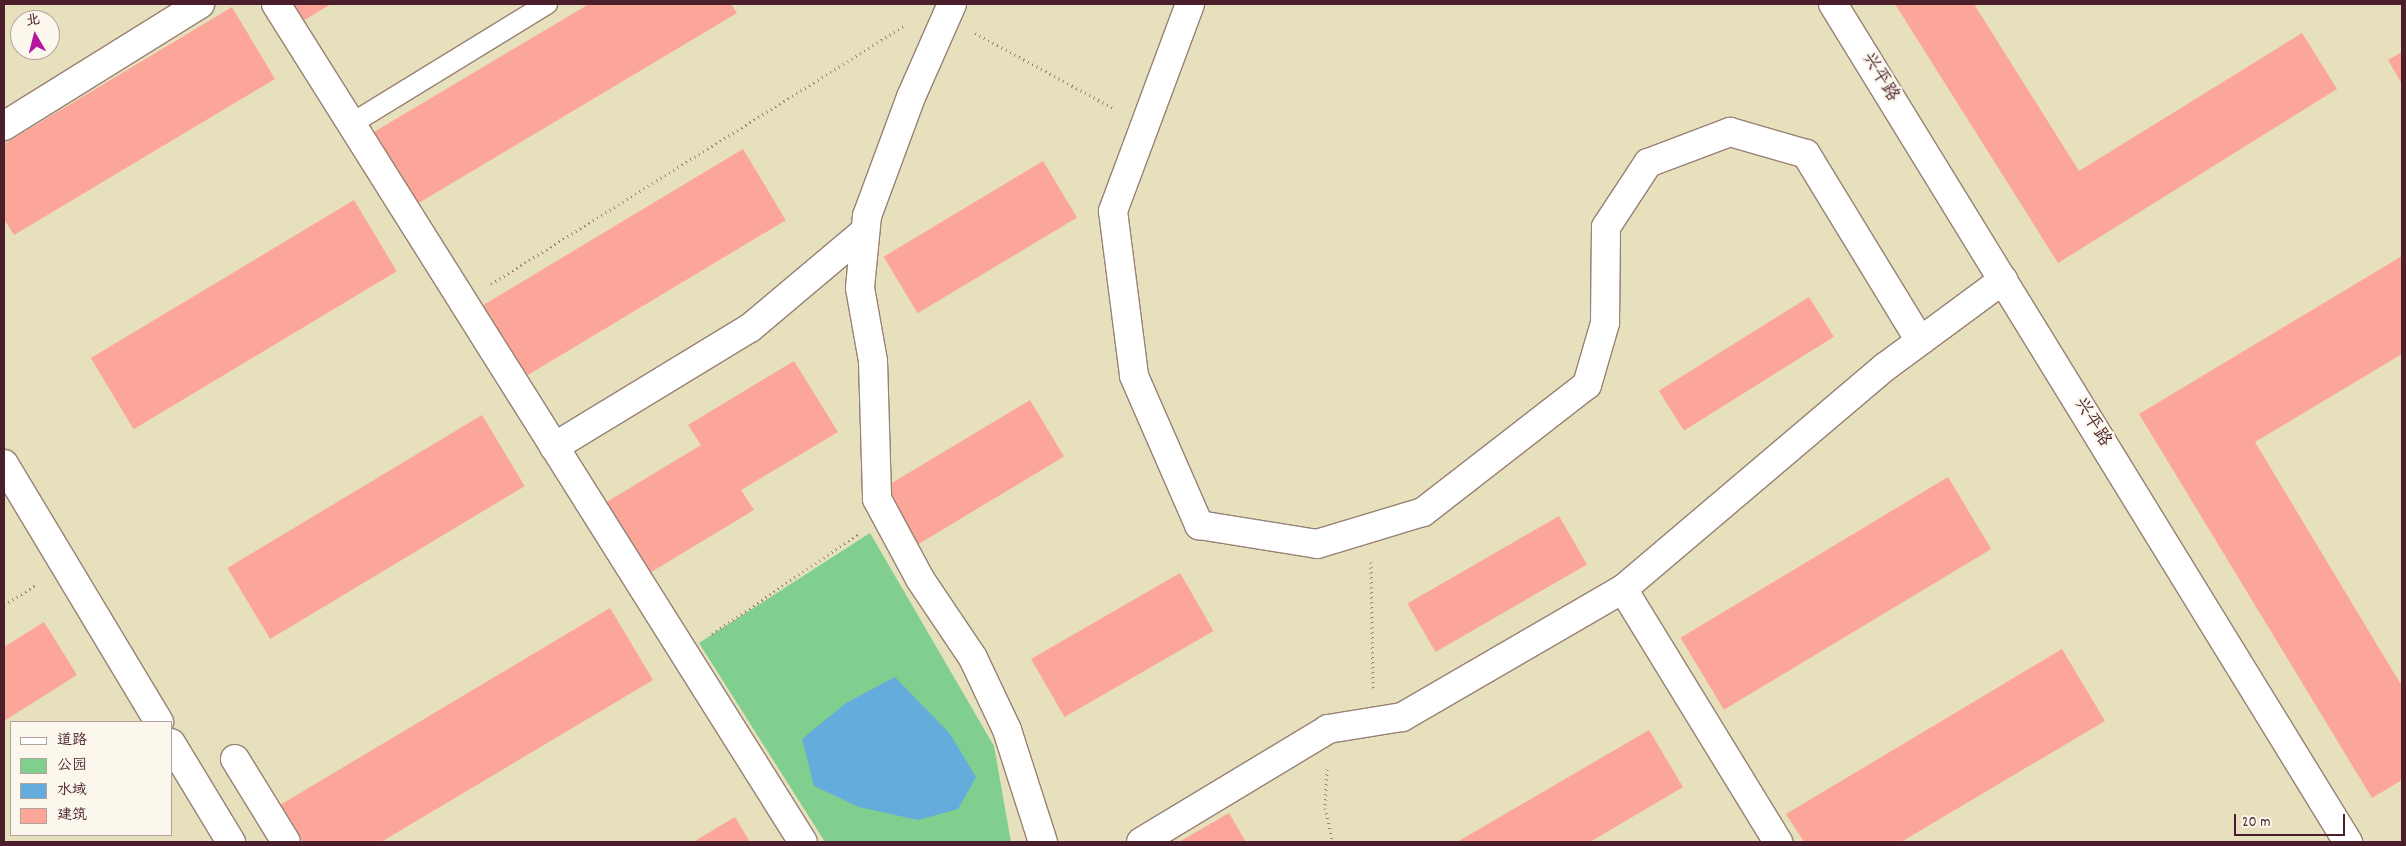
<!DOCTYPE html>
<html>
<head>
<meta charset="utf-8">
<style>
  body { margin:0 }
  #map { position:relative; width:2406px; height:846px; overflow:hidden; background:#e7e0bd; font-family:Dekko,"LXGW WenKai TC",sans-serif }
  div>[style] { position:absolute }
  .green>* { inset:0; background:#81cf8e }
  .water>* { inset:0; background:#63acdb }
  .building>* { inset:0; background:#fca599; transform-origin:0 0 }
  .path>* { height:3px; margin-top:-1.5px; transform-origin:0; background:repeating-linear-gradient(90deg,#988074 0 1px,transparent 0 5px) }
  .roads { filter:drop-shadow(1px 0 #988074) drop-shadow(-1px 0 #988074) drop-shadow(0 1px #988074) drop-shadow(0 -1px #988074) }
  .lane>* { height:20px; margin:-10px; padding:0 10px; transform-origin:10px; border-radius:10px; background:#fff }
  .street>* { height:28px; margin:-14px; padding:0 14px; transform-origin:14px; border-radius:14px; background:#fff }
  .secondary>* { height:28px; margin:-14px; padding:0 14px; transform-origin:14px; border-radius:14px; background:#fff }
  span { translate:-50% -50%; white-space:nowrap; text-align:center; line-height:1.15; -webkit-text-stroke:5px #fbf7ec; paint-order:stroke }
  .street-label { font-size:18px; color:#4a1f2b }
  .frame { position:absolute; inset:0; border:5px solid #4a1f2b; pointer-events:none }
  .legend { position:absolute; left:10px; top:721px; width:162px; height:115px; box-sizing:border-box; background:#fbf7ec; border:1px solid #b4a19f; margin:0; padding:6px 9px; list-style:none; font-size:15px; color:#4a1f2b }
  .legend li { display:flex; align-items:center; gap:10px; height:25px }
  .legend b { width:25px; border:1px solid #b4a19f }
  .north { position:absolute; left:10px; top:10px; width:50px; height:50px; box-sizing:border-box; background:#fbf7ec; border:1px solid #b4a19f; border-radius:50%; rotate:352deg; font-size:14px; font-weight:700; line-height:20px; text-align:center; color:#4a1f2b }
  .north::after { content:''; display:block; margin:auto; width:18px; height:22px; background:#b5179e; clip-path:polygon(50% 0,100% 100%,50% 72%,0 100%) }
  .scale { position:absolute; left:2234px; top:814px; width:111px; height:22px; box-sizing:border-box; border:2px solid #4a1f2b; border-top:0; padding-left:6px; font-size:15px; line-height:18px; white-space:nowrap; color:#4a1f2b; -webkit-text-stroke:4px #fbf7ec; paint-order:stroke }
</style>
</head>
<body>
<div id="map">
  <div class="green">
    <div style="clip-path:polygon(870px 533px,994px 746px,1011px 842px,825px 842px,699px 643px)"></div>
  </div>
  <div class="water">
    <div style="clip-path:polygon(895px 677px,950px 734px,976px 777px,958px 809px,918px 820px,859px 807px,814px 786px,802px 739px,846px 703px)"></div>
  </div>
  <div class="building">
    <div style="clip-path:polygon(279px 4px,331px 4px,293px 27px)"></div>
    <div style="clip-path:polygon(589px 4px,731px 4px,737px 13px,412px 207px,369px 135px)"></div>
    <div style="clip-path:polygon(1895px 4px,1974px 4px,2079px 171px,2302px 33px,2337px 89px,2058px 263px)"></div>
    <div style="clip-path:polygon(232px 7px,275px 79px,14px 235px,4px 219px,4px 144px)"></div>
    <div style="clip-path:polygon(2402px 52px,2402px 84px,2388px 60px)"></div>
    <div style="left:743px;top:149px;width:83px;height:312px;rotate:59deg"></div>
    <div style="left:1043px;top:161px;width:66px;height:186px;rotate:59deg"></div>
    <div style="left:354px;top:200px;width:83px;height:307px;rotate:59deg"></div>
    <div style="clip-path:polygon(2402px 256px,2402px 354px,2255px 442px,2400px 683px,2402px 681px,2402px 780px,2372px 798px,2139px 414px)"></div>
    <div style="left:1809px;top:297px;width:47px;height:177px;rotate:58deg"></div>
    <div style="clip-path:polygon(794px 361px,838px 432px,741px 490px,754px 510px,648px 574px,605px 503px,701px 445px,688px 425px)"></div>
    <div style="left:1030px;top:400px;width:66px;height:171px;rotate:59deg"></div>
    <div style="left:482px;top:415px;width:83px;height:297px;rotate:59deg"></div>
    <div style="left:1948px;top:477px;width:84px;height:312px;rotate:59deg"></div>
    <div style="left:1559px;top:516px;width:56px;height:175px;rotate:60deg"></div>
    <div style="left:1180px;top:573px;width:67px;height:172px;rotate:60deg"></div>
    <div style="clip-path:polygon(610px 608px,653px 680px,381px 842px,303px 842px,280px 805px)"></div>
    <div style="clip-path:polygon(44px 622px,77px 675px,4px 721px,4px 647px)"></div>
    <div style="clip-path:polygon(2062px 649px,2105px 721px,1901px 842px,1804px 842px,1786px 814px)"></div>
    <div style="clip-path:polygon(1649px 730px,1683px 787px,1590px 842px,1457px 842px)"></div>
    <div style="clip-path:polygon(1229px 813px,1246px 842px,1179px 842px)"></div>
    <div style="clip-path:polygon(735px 817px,750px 842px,693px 842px)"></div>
  </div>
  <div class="path">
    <div style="left:975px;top:33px;width:159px;rotate:28.5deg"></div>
    <div style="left:491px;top:284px;width:489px;rotate:-32deg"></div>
    <div style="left:1371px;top:562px;width:127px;rotate:89.1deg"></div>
    <div style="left:4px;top:605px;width:39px;rotate:-32deg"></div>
    <div style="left:712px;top:634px;width:177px;rotate:-34.4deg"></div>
    <div style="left:1327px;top:769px;width:39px;rotate:93deg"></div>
    <div style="left:1325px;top:808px;width:35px;rotate:77deg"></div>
  </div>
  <div class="roads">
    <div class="lane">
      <div style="left:351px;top:124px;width:230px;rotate:-31.5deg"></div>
    </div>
    <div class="street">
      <div style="left:276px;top:4px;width:990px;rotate:57.84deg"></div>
      <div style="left:952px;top:4px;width:102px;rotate:113.8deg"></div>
      <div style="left:911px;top:97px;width:127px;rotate:110.3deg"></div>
      <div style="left:867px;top:216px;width:72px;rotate:95.6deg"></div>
      <div style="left:860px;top:288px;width:74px;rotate:79.9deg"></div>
      <div style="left:873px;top:361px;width:138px;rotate:88.3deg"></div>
      <div style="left:877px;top:499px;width:91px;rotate:61.7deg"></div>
      <div style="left:920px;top:579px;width:95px;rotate:56.1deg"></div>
      <div style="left:973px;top:658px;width:80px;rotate:64.7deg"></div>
      <div style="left:1007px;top:730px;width:118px;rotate:72.2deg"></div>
      <div style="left:1190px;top:4px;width:221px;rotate:110.4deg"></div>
      <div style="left:1113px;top:211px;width:166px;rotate:82.7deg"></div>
      <div style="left:1134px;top:376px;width:163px;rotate:66.4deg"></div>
      <div style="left:1199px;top:525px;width:120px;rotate:9.1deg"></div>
      <div style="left:1317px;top:544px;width:111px;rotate:-16.8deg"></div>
      <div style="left:1423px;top:512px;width:207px;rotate:-37.8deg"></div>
      <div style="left:1587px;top:385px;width:65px;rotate:-73.8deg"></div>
      <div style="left:1605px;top:323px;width:96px;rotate:-89.4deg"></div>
      <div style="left:1606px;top:227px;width:77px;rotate:-56.7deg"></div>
      <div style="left:1648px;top:163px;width:88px;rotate:-20.7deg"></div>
      <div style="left:1730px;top:132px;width:79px;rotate:16.1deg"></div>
      <div style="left:1806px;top:154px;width:219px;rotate:58.6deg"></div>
      <div style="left:4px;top:126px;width:231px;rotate:-31.9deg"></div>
      <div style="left:554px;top:447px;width:229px;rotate:-31.3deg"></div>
      <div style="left:750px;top:328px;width:150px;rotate:-40.1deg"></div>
      <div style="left:4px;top:464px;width:301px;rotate:59deg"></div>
      <div style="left:1623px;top:589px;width:297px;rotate:58.5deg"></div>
      <div style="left:171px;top:743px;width:116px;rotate:58.8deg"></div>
      <div style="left:235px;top:759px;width:97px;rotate:58.4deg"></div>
      <div style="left:1141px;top:842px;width:218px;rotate:-31.1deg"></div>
      <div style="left:1328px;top:729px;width:75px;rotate:-9.2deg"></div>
      <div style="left:1402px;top:717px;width:255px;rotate:-30.1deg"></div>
      <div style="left:1623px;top:589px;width:343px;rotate:-40.3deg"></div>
      <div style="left:1885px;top:367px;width:147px;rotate:-36.4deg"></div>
    </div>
    <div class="secondary">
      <div style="left:1833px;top:4px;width:984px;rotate:58.43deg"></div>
    </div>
  </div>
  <div class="street-label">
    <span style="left:1879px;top:78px;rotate:58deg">兴平路</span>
    <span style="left:2091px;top:423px;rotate:58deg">兴平路</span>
  </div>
  <div class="frame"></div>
  <ul class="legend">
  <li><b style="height:6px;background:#fff"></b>道路</li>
  <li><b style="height:14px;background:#81cf8e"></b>公园</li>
  <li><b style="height:14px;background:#63acdb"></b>水域</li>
  <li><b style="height:14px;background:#fca599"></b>建筑</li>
  </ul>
  <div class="north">北</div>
  <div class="scale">20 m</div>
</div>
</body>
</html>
